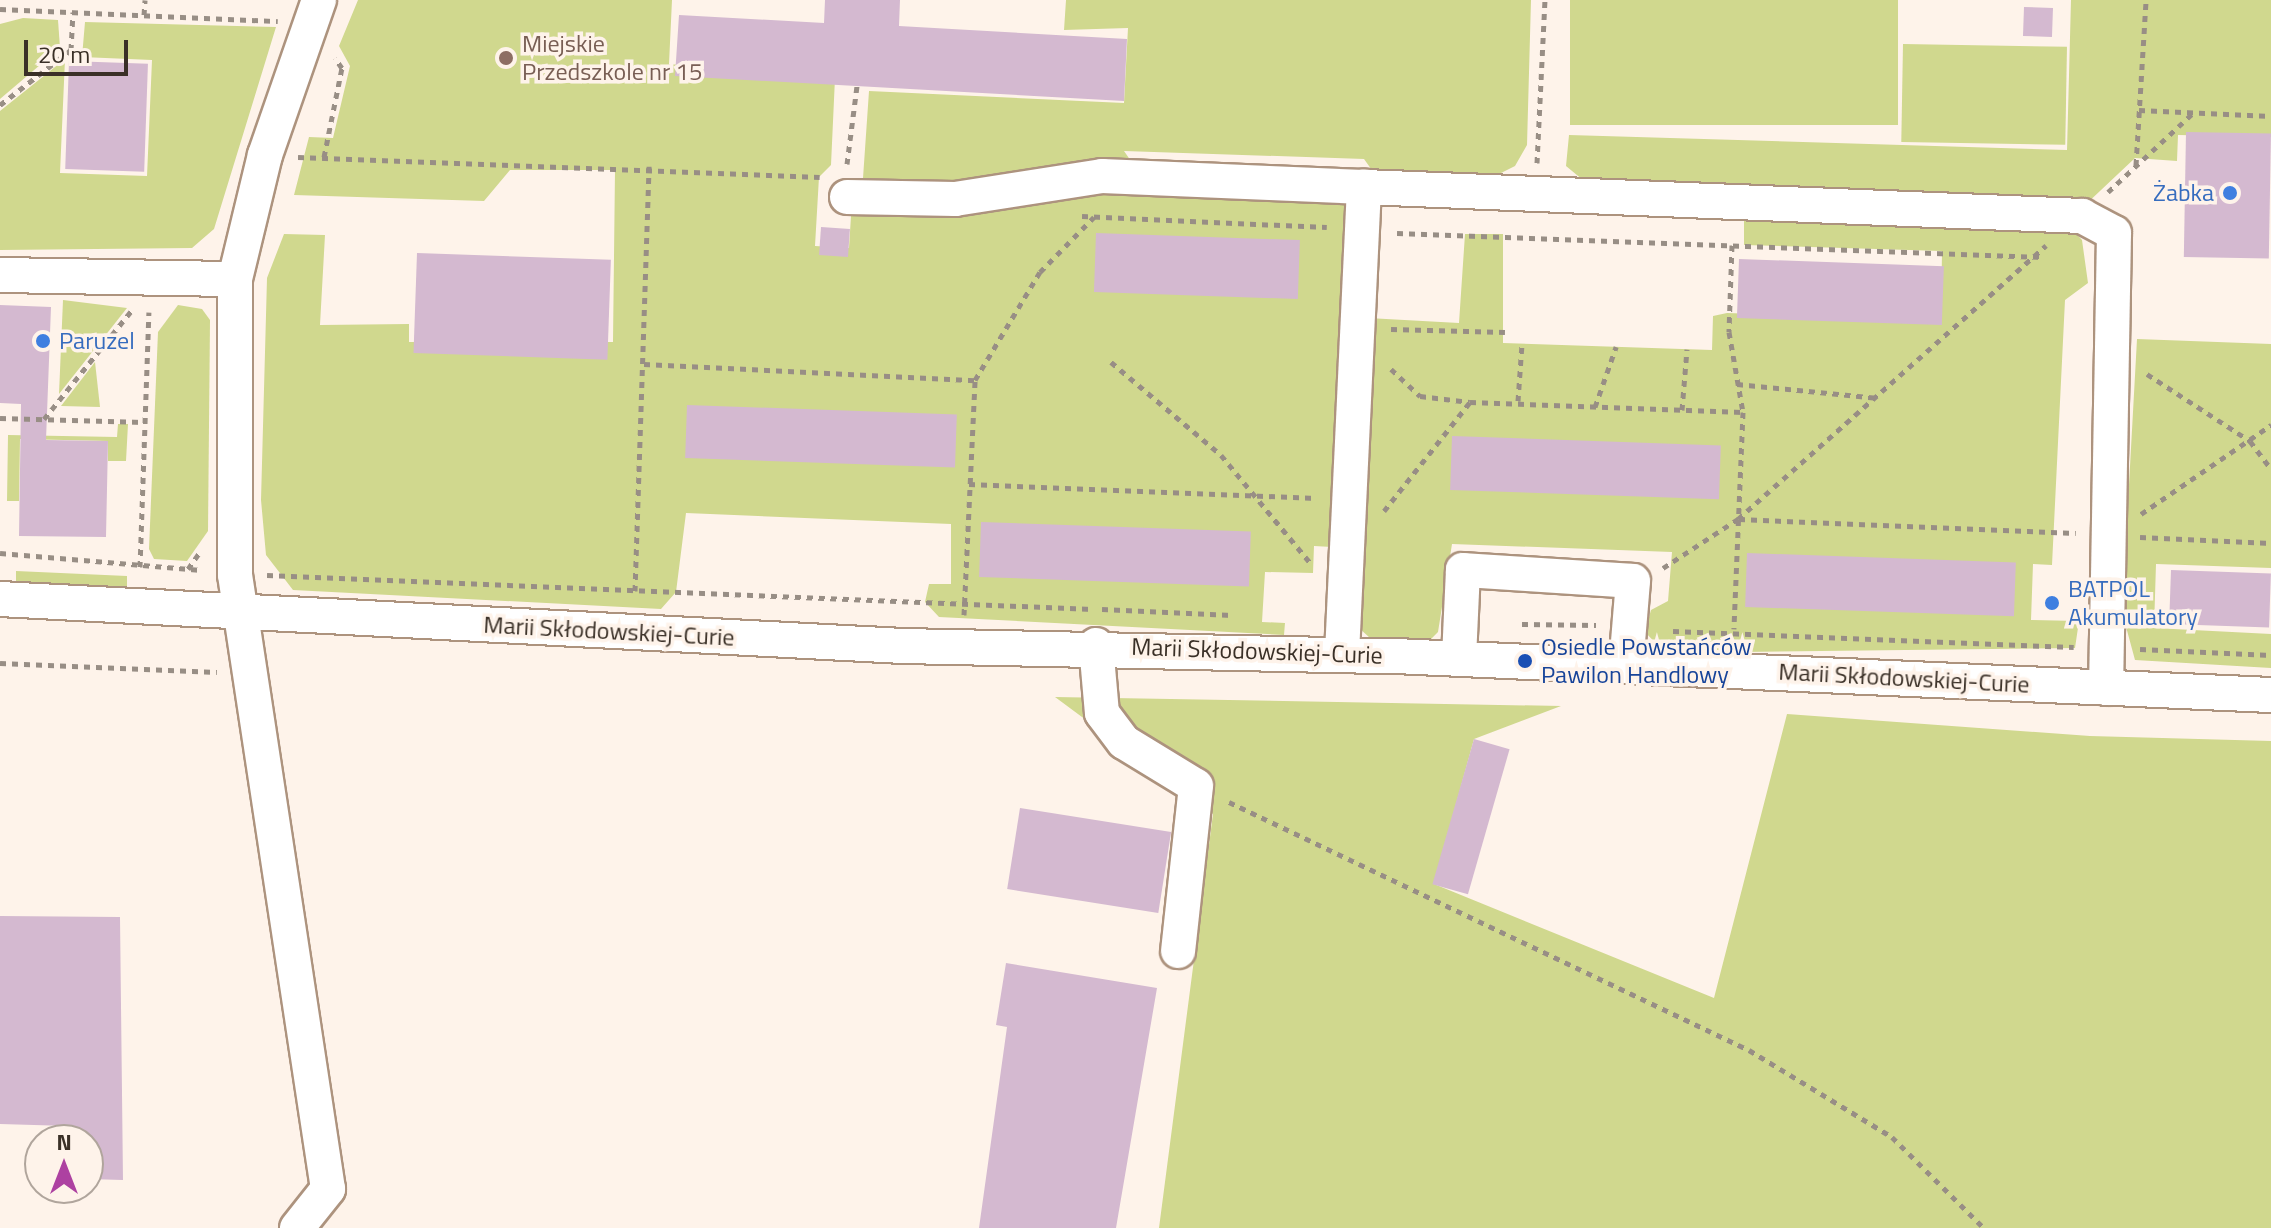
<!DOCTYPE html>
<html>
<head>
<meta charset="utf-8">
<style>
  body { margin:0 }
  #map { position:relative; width:2271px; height:1228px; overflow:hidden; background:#fef3ea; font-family:"Titillium Web",sans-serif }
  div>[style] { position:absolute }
  .green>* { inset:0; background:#d0d88e; transform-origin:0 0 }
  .building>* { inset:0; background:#d4b9d0; transform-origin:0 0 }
  .path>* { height:5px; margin-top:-2.5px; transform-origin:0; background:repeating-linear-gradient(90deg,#988e85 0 6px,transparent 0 12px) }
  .roads { filter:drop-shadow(2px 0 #ad937e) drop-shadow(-2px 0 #ad937e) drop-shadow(0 2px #ad937e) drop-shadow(0 -2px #ad937e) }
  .minor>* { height:34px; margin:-17px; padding:0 17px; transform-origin:17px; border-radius:17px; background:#fff }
  .dots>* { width:22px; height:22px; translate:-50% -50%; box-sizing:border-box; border:4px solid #fef3ea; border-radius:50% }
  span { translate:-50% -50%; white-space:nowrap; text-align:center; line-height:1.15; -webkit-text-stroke:7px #fef3ea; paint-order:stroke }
  .education-label { font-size:24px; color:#785e54 }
  .left { translate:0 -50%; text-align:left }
  .shop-label { font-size:24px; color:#366cbe }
  .right { translate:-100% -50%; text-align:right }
  .street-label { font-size:24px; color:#3a3027 }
  .transit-label { font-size:24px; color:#164399 }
  .north { position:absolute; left:24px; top:1124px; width:80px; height:80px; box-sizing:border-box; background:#fef3ea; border:2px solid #b0a59c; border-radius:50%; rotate:0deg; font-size:22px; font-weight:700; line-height:32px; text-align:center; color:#3a3027 }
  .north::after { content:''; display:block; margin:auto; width:28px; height:36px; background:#ad41a1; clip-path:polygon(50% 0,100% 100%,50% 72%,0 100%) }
  .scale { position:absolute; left:24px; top:40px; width:104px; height:36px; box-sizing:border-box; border:4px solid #3a3027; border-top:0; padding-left:10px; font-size:24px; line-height:28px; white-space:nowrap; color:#3a3027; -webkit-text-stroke:6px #fef3ea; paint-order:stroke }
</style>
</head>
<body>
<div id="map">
  <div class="green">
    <div style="clip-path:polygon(358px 0,672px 0,669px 64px,835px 78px,831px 165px,819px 177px,815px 246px,849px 248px,851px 216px,865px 206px,1073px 187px,1351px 202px,1332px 547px,1314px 546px,1313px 573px,1265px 572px,1262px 622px,1285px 623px,1284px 635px,939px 617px,925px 602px,929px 584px,951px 584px,951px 524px,686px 513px,676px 592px,661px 609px,293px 590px,266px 555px,261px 500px,267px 278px,284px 234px,325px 235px,320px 325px,409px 324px,409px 342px,613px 342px,615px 170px,510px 170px,484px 201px,294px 195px,309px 137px,333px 138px,350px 66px,339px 46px)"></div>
    <div style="clip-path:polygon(1066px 0,1531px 0,1527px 145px,1515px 166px,1487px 180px,1374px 173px,1364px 159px,1124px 151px,1133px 164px,942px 188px,870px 185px,863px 178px,869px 91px,1124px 103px,1128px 28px,1064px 30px)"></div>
    <div style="left:1570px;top:0;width:328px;height:125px"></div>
    <div style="clip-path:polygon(2071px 0,2271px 0,2271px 137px,2178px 135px,2177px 161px,2135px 158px,2083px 207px,1589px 185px,1566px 166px,1569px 135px,2067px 150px)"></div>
    <div style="clip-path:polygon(23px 18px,58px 20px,60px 48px,0 99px,0 24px)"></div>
    <div style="clip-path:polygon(85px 22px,276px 27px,214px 229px,192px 248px,0 250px,0 111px,65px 59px,60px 173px,147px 176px,152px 60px,82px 57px)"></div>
    <div style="left:1903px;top:44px;width:164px;height:98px;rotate:1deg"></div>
    <div style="clip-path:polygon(1744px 206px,2068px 225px,2082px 240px,2088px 283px,2065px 300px,2052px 565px,2033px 564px,2031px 620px,2079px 621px,2075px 648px,1665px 653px,1645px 632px,1651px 610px,1668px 601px,1672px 552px,1452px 544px,1438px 632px,1431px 639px,1370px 638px,1359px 628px,1368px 318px,1459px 323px,1465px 234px,1503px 234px,1503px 343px,1712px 350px,1713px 316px,1727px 313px,1941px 320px,1942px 251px,1744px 245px)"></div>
    <div style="clip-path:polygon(63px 300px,127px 308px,59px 394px)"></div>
    <div style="clip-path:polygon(178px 305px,202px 309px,210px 320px,208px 531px,187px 561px,154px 559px,149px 549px,158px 332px)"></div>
    <div style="clip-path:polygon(2137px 339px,2271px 344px,2271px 568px,2156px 564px,2154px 628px,2271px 634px,2271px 668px,2135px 660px,2122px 612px)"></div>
    <div style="clip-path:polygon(95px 362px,100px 407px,61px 406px)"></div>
    <div style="clip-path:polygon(118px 424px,128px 424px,126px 461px,108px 461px,108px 441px,20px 439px,19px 501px,7px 501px,8px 435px,117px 437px)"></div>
    <div style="clip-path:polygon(16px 571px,127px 576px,127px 591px,16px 584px)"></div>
    <div style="clip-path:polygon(1055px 697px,1561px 706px,1474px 739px,1434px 884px,1714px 998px,1787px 714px,2090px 736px,2271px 741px,2271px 1228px,1159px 1228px,1213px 814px)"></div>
  </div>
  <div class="building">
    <div style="clip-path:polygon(825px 0,900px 0,899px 26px,1127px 39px,1124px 101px,675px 76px,679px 15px,824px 23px)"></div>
    <div style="left:2024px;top:7px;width:29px;height:29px;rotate:2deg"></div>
    <div style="left:69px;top:61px;width:79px;height:108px;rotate:2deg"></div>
    <div style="left:2186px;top:132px;width:85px;height:125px;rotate:1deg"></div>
    <div style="left:821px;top:227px;width:29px;height:28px;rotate:4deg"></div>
    <div style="left:1096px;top:233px;width:204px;height:59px;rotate:2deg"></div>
    <div style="left:417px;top:253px;width:194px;height:100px;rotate:2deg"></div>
    <div style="left:1739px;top:259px;width:205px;height:59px;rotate:2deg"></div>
    <div style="clip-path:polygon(0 305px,51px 307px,46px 440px,108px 441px,106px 537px,19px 536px,21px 404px,0 403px)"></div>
    <div style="left:687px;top:405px;width:270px;height:53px;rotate:2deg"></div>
    <div style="left:1452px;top:436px;width:269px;height:54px;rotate:2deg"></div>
    <div style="left:981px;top:522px;width:270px;height:55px;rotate:2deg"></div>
    <div style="left:1747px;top:553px;width:269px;height:54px;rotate:2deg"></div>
    <div style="left:2171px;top:570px;width:100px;height:54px;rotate:2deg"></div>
    <div style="left:1474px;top:739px;width:37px;height:151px;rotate:16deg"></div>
    <div style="left:1020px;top:808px;width:153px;height:82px;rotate:9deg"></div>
    <div style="clip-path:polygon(0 916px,120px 917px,123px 1180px,88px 1179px,88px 1140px,68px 1140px,68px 1126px,0 1124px)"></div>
    <div style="clip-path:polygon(1006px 963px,1157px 988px,1116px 1228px,979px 1228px,1007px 1027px,996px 1025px)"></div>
  </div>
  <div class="path">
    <div style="left:0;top:9px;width:278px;rotate:2.5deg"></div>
    <div style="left:144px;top:15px;width:15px;rotate:-86deg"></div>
    <div style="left:0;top:105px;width:90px;rotate:-37.8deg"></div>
    <div style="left:71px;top:50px;width:38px;rotate:-87deg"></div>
    <div style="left:2139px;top:110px;width:132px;rotate:2.6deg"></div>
    <div style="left:298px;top:157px;width:522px;rotate:2.19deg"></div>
    <div style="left:324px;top:157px;width:91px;rotate:-78.6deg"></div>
    <div style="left:342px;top:68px;width:12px;rotate:-125deg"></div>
    <div style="left:1537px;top:163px;width:163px;rotate:-87.2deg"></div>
    <div style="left:847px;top:164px;width:79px;rotate:-82.7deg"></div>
    <div style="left:2136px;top:165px;width:165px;rotate:-86.5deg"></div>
    <div style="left:2108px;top:192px;width:116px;rotate:-42.9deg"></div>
    <div style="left:1082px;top:216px;width:245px;rotate:2.6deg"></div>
    <div style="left:1397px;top:233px;width:644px;rotate:2.13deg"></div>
    <div style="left:1732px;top:245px;width:87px;rotate:92deg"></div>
    <div style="left:1729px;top:332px;width:81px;rotate:80.1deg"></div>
    <div style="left:1743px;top:412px;width:217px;rotate:92.4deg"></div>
    <div style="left:1391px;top:329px;width:114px;rotate:1.5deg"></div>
    <div style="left:1111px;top:362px;width:144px;rotate:40.2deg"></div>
    <div style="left:1221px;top:455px;width:143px;rotate:50.4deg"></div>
    <div style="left:644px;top:364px;width:331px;rotate:2.8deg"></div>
    <div style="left:1391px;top:369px;width:40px;rotate:43deg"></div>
    <div style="left:1420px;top:396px;width:50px;rotate:6.8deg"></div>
    <div style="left:1470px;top:402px;width:273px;rotate:2.1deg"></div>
    <div style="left:2147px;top:374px;width:123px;rotate:33deg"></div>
    <div style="left:2250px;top:441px;width:35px;rotate:53deg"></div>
    <div style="left:1737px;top:384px;width:142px;rotate:5.7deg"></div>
    <div style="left:1518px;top:401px;width:57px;rotate:-86deg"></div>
    <div style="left:1595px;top:407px;width:64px;rotate:-70.7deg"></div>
    <div style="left:1682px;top:410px;width:61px;rotate:-85.3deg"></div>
    <div style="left:0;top:418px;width:144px;rotate:1.6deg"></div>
    <div style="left:44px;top:419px;width:139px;rotate:-51.1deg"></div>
    <div style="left:969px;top:484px;width:347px;rotate:2.3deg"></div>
    <div style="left:1384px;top:511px;width:139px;rotate:-51.7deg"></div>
    <div style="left:2141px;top:514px;width:158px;rotate:-34.4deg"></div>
    <div style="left:1739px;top:519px;width:337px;rotate:2.4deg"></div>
    <div style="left:2140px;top:537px;width:131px;rotate:2.6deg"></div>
    <div style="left:0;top:553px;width:202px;rotate:4.8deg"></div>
    <div style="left:140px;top:567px;width:255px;rotate:-88deg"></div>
    <div style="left:1663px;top:568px;width:90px;rotate:-33.2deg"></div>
    <div style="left:1738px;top:519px;width:412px;rotate:-41.6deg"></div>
    <div style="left:188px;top:569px;width:19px;rotate:-55deg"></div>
    <div style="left:267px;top:575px;width:826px;rotate:2.36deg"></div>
    <div style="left:635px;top:591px;width:425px;rotate:-88.1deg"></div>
    <div style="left:1102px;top:609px;width:130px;rotate:2.6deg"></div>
    <div style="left:964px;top:615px;width:235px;rotate:-87.3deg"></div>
    <div style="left:975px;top:380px;width:126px;rotate:-59deg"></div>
    <div style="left:1040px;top:272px;width:77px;rotate:-45.5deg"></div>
    <div style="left:1522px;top:624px;width:74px;rotate:0.8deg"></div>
    <div style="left:1673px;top:631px;width:401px;rotate:2.3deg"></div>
    <div style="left:2140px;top:649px;width:131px;rotate:2.6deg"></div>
    <div style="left:0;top:663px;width:217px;rotate:2.4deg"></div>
    <div style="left:1229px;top:802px;width:576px;rotate:25.5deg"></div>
    <div style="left:1749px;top:1050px;width:167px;rotate:31.3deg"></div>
    <div style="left:1892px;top:1137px;width:129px;rotate:44.7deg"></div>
  </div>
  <div class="roads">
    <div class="minor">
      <div style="left:847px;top:197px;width:108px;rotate:1.1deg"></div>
      <div style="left:955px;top:199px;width:149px;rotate:-8.9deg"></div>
      <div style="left:1102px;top:176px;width:262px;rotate:2.4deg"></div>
      <div style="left:0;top:275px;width:235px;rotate:1deg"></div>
      <div style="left:0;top:599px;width:903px;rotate:2.98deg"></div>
      <div style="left:902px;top:646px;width:493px;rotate:1.2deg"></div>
      <div style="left:1395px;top:656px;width:877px;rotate:2.55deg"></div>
      <div style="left:1096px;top:645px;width:68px;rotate:85deg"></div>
      <div style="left:1102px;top:713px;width:36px;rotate:53deg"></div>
      <div style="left:1124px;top:742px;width:84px;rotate:31.4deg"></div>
      <div style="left:1196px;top:786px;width:166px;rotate:96.2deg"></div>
      <div style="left:1342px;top:654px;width:468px;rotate:-87.3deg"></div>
      <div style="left:1364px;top:187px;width:719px;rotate:2.31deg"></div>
      <div style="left:2082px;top:216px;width:36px;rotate:28deg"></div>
      <div style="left:2114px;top:233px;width:455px;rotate:91deg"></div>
      <div style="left:1459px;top:658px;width:88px;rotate:-87.4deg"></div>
      <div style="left:1463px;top:570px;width:170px;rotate:3.7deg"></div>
      <div style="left:1633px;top:581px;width:85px;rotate:94.7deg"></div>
      <div style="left:297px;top:1228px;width:50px;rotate:-51.5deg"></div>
      <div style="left:328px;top:1189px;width:621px;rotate:-98.61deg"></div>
      <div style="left:235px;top:575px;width:296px;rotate:-90deg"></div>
      <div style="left:235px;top:279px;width:128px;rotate:-76.4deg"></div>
      <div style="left:265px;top:155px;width:164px;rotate:-70.8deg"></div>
    </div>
  </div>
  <div class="dots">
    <div style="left:506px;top:58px;background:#8d6e63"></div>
    <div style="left:2230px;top:193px;background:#3f7fe0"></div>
    <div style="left:43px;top:341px;background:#3f7fe0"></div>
    <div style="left:2052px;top:603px;background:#3f7fe0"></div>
    <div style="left:1525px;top:661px;background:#1a4fb4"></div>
  </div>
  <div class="education-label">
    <span class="left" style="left:522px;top:58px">Miejskie<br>Przedszkole nr 15</span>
  </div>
  <div class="shop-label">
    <span class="right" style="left:2214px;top:193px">Żabka</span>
    <span class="left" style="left:59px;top:341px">Paruzel</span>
    <span class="left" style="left:2068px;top:603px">BATPOL<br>Akumulatory</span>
  </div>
  <div class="street-label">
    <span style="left:609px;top:631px;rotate:3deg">Marii Skłodowskiej-Curie</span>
    <span style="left:1257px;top:651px;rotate:2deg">Marii Skłodowskiej-Curie</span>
    <span style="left:1904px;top:678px;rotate:3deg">Marii Skłodowskiej-Curie</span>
  </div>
  <div class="transit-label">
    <span class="left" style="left:1541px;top:661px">Osiedle Powstańców<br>Pawilon Handlowy</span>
  </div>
  <div class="north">N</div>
  <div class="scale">20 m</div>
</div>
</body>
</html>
